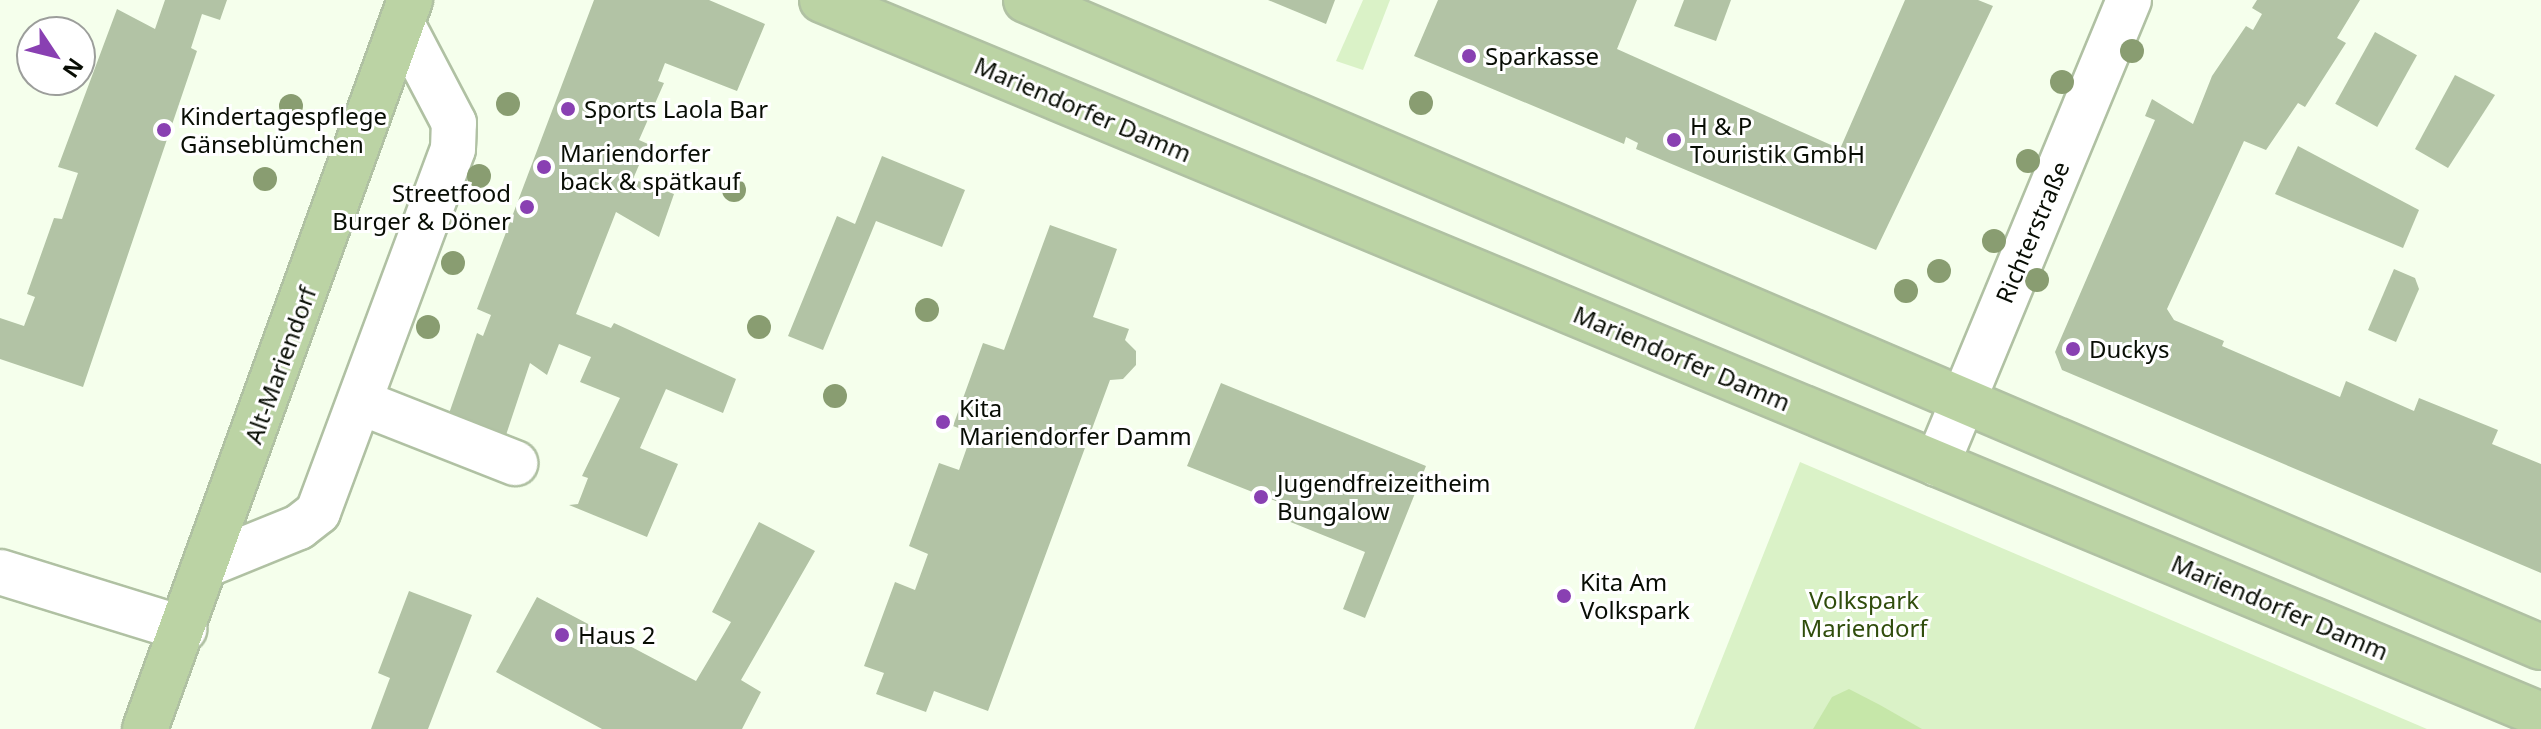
<!DOCTYPE html>
<html>
<head>
<meta charset="utf-8">
<style>
  body { margin:0 }
  #map { position:relative; width:2541px; height:729px; overflow:hidden; background:#f5ffec; font-family:"Noto Sans",sans-serif }
  div>[style] { position:absolute }
  .green>* { inset:0; background:#daf2c7 }
  .water>* { inset:0; background:#c6e7a9 }
  .building>* { inset:0; background:#b2c3a5; transform-origin:0 0 }
  .roads { filter:drop-shadow(2px 0 #b0c1a3) drop-shadow(-2px 0 #b0c1a3) drop-shadow(0 2px #b0c1a3) drop-shadow(0 -2px #b0c1a3) }
  .minor>* { height:44px; margin:-22px; padding:0 22px; transform-origin:22px; border-radius:22px; background:#fff }
  .major>* { height:44px; margin:-22px; padding:0 22px; transform-origin:22px; border-radius:22px; background:#bbd3a4 }
  .trees>* { width:24px; height:24px; margin:-12px; border-radius:50%; background:#899d71 }
  .dots>* { width:22px; height:22px; translate:-50% -50%; box-sizing:border-box; border:4px solid #fff; border-radius:50% }
  span { translate:-50% -50%; white-space:nowrap; text-align:center; line-height:1.15; -webkit-text-stroke:6px #fff; paint-order:stroke }
  .poi-label { font-size:24px; color:#080d04 }
  .left { translate:0 -50%; text-align:left }
  .right { translate:-100% -50%; text-align:right }
  .street-label { font-size:24px; color:#080d04 }
  .park-label { font-size:24px; color:#304d0c }
  .north { position:absolute; left:16px; top:16px; width:80px; height:80px; box-sizing:border-box; background:#fff; border:2px solid #9c9e9b; border-radius:50%; rotate:125deg; font-size:22px; font-weight:700; line-height:32px; text-align:center; color:#080d04 }
  .north::after { content:''; display:block; margin:auto; width:28px; height:36px; background:#8940b2; clip-path:polygon(50% 0,100% 100%,50% 72%,0 100%) }
</style>
</head>
<body>
<div id="map">
  <div class="green">
    <div style="clip-path:polygon(1363px 0,1390px 0,1363px 70px,1336px 61px)"></div>
    <div style="clip-path:polygon(1800px 462px,2427px 729px,1694px 729px)"></div>
  </div>
  <div class="water">
    <div style="clip-path:polygon(1849px 689px,1880px 705px,1922px 729px,1813px 729px,1832px 697px)"></div>
  </div>
  <div class="building">
    <div style="clip-path:polygon(165px 0,227px 0,220px 20px,202px 14px,191px 48px,197px 51px,83px 387px,0 359px,0 318px,24px 326px,35px 297px,27px 294px,54px 218px,62px 219px,78px 173px,58px 167px,117px 9px,155px 29px)"></div>
    <div style="clip-path:polygon(594px 0,709px 0,765px 24px,737px 91px,665px 63px,658px 81px,664px 83px,639px 140px,648px 144px,633px 179px,674px 194px,659px 237px,616px 212px,576px 314px,611px 328px,614px 323px,736px 379px,723px 413px,666px 389px,640px 448px,678px 464px,647px 537px,569px 505px,578px 504px,588px 478px,582px 476px,620px 398px,580px 382px,591px 357px,559px 344px,547px 375px,530px 363px,503px 444px,445px 425px,477px 333px,483px 336px,491px 315px,477px 309px)"></div>
    <div style="clip-path:polygon(1268px 0,1335px 0,1326px 24px)"></div>
    <div style="clip-path:polygon(1438px 0,1637px 0,1617px 49px,1840px 149px,1905px 0,1978px 0,1993px 6px,1876px 250px,1636px 149px,1638px 143px,1626px 137px,1624px 144px,1414px 56px)"></div>
    <div style="clip-path:polygon(1684px 0,1731px 0,1716px 41px,1674px 26px)"></div>
    <div style="clip-path:polygon(2257px 0,2360px 0,2337px 38px,2346px 43px,2305px 107px,2298px 103px,2266px 150px,2244px 141px,2167px 309px,2174px 320px,2224px 341px,2222px 346px,2340px 397px,2346px 381px,2414px 411px,2419px 398px,2498px 430px,2492px 444px,2541px 464px,2541px 573px,2062px 370px,2055px 352px,2155px 120px,2145px 116px,2152px 99px,2193px 124px,2212px 76px,2246px 26px,2253px 30px,2262px 14px,2252px 8px)"></div>
    <div style="left:2375px;top:32px;width:48px;height:82px;rotate:29deg"></div>
    <div style="clip-path:polygon(2455px 75px,2495px 95px,2448px 168px,2415px 149px)"></div>
    <div style="clip-path:polygon(2298px 146px,2419px 210px,2403px 248px,2275px 194px)"></div>
    <div style="clip-path:polygon(882px 156px,965px 190px,942px 247px,876px 221px,823px 350px,788px 336px,837px 216px,855px 224px)"></div>
    <div style="clip-path:polygon(1050px 225px,1117px 249px,1093px 317px,1129px 329px,1125px 340px,1136px 351px,1136px 365px,1123px 379px,1110px 380px,988px 711px,934px 691px,926px 712px,876px 694px,884px 673px,864px 666px,895px 582px,915px 590px,928px 554px,909px 546px,939px 463px,959px 470px,972px 433px,953px 426px,983px 343px,1004px 350px)"></div>
    <div style="clip-path:polygon(2394px 269px,2415px 278px,2419px 289px,2396px 342px,2368px 330px)"></div>
    <div style="clip-path:polygon(1221px 383px,1426px 466px,1365px 618px,1343px 609px,1365px 552px,1278px 517px,1283px 504px,1187px 466px)"></div>
    <div style="clip-path:polygon(759px 522px,815px 551px,741px 680px,761px 692px,742px 729px,602px 729px,496px 672px,537px 597px,696px 681px,731px 622px,712px 612px)"></div>
    <div style="clip-path:polygon(409px 591px,472px 615px,428px 729px,371px 729px,390px 678px,378px 673px)"></div>
  </div>
  <div class="roads">
    <div class="minor">
      <div style="left:360px;top:402px;width:167px;rotate:21.5deg"></div>
      <div style="left:1937px;top:464px;width:502px;rotate:-67.52deg"></div>
      <div style="left:208px;top:564px;width:98px;rotate:-22.1deg"></div>
      <div style="left:299px;top:527px;width:24px;rotate:-38deg"></div>
      <div style="left:318px;top:512px;width:387px;rotate:-69.6deg"></div>
      <div style="left:453px;top:149px;width:26px;rotate:-88deg"></div>
      <div style="left:454px;top:123px;width:112px;rotate:-117.7deg"></div>
      <div style="left:0;top:572px;width:193px;rotate:17.2deg"></div>
    </div>
    <div class="major">
      <div style="left:822px;top:0;width:1862px;rotate:22.58deg"></div>
      <div style="left:1026px;top:0;width:1647px;rotate:23.13deg"></div>
      <div style="left:145px;top:729px;width:776px;rotate:-70.02deg"></div>
    </div>
  </div>
  <div class="trees">
    <div style="left:2132px;top:51px"></div>
    <div style="left:2062px;top:82px"></div>
    <div style="left:1421px;top:103px"></div>
    <div style="left:508px;top:104px"></div>
    <div style="left:291px;top:106px"></div>
    <div style="left:2028px;top:161px"></div>
    <div style="left:479px;top:176px"></div>
    <div style="left:265px;top:179px"></div>
    <div style="left:734px;top:190px"></div>
    <div style="left:1994px;top:241px"></div>
    <div style="left:453px;top:263px"></div>
    <div style="left:1939px;top:271px"></div>
    <div style="left:2037px;top:280px"></div>
    <div style="left:1906px;top:291px"></div>
    <div style="left:927px;top:310px"></div>
    <div style="left:428px;top:327px"></div>
    <div style="left:759px;top:327px"></div>
    <div style="left:835px;top:396px"></div>
  </div>
  <div class="dots">
    <div style="left:1469px;top:56px;background:#8940b2"></div>
    <div style="left:568px;top:109px;background:#8940b2"></div>
    <div style="left:164px;top:130px;background:#8940b2"></div>
    <div style="left:1674px;top:140px;background:#8940b2"></div>
    <div style="left:544px;top:167px;background:#8940b2"></div>
    <div style="left:527px;top:207px;background:#8940b2"></div>
    <div style="left:2073px;top:349px;background:#8940b2"></div>
    <div style="left:943px;top:422px;background:#8940b2"></div>
    <div style="left:1261px;top:497px;background:#8940b2"></div>
    <div style="left:1564px;top:596px;background:#8940b2"></div>
    <div style="left:562px;top:635px;background:#8940b2"></div>
  </div>
  <div class="poi-label">
    <span class="left" style="left:1485px;top:56px">Sparkasse</span>
    <span class="left" style="left:584px;top:109px">Sports Laola Bar</span>
    <span class="left" style="left:180px;top:130px">Kindertagespflege<br>Gänseblümchen</span>
    <span class="left" style="left:1690px;top:140px">H &amp; P<br>Touristik GmbH</span>
    <span class="left" style="left:560px;top:167px">Mariendorfer<br>back &amp; spätkauf</span>
    <span class="right" style="left:511px;top:207px">Streetfood<br>Burger &amp; Döner</span>
    <span class="left" style="left:2089px;top:349px">Duckys</span>
    <span class="left" style="left:959px;top:422px">Kita<br>Mariendorfer Damm</span>
    <span class="left" style="left:1277px;top:497px">Jugendfreizeitheim<br>Bungalow</span>
    <span class="left" style="left:1580px;top:596px">Kita Am<br>Volkspark</span>
    <span class="left" style="left:578px;top:635px">Haus 2</span>
  </div>
  <div class="street-label">
    <span style="left:1083px;top:109px;rotate:23deg">Mariendorfer Damm</span>
    <span style="left:2032px;top:232px;rotate:-67deg">Richterstraße</span>
    <span style="left:1682px;top:358px;rotate:23deg">Mariendorfer Damm</span>
    <span style="left:280px;top:365px;rotate:-70deg">Alt-Mariendorf</span>
    <span style="left:2280px;top:607px;rotate:23deg">Mariendorfer Damm</span>
  </div>
  <div class="park-label">
    <span style="left:1864px;top:614px">Volkspark<br>Mariendorf</span>
  </div>
  <div class="north">N</div>
</div>
</body>
</html>
